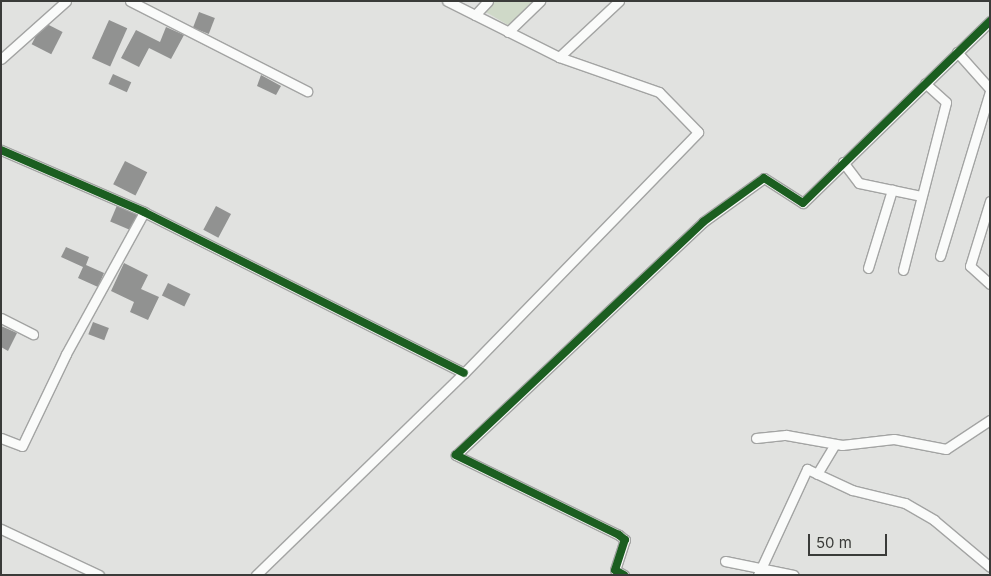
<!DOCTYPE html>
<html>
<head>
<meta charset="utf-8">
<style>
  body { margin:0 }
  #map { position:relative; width:991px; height:576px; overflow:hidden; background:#e1e2e0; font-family:Inter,sans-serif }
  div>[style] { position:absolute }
  .green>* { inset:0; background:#cfd9c8 }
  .building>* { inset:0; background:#919291; transform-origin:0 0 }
  .roads { filter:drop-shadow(1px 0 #a3a4a3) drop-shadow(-1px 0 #a3a4a3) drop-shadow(0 1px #a3a4a3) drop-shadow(0 -1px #a3a4a3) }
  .minor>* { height:9px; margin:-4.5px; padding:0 4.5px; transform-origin:4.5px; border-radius:4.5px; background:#fafbfa }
  .cycleway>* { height:8px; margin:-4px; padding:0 4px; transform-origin:4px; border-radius:4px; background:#1b5e20 }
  span { translate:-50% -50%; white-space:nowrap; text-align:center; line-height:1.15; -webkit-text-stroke:5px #e1e3df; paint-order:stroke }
  .frame { position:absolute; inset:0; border:2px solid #3a3b39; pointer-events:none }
  .scale { position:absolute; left:808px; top:534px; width:79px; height:22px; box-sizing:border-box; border:2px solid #3a3b39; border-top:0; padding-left:6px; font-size:15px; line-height:18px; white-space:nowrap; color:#3a3b39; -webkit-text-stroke:4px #e1e3df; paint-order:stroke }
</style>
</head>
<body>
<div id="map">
  <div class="green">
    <div style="clip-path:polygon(494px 1px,536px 1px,508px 25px,484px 11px)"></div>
  </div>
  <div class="building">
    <div style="left:199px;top:12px;width:17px;height:17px;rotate:21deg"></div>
    <div style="left:109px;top:20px;width:20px;height:42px;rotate:24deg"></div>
    <div style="left:43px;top:22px;width:22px;height:25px;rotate:27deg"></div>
    <div style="clip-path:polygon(166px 27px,184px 35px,171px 59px,149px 48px,139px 67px,121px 58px,136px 30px,160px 42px)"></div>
    <div style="left:113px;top:74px;width:20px;height:11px;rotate:24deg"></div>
    <div style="clip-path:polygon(261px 75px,281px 86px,276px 95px,257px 86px)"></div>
    <div style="left:125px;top:161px;width:25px;height:26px;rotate:27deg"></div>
    <div style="left:118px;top:203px;width:23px;height:20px;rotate:23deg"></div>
    <div style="left:216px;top:206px;width:17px;height:27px;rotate:28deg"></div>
    <div style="clip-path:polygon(66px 247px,89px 257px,86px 265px,104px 273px,98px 287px,78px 278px,83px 267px,61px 257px)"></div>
    <div style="clip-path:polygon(124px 263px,148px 275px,141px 289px,159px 297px,148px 320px,130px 312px,134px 302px,111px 291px)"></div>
    <div style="left:168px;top:283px;width:25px;height:14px;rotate:26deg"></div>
    <div style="left:93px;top:322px;width:17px;height:13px;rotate:21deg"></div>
    <div style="clip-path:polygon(1px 326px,17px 333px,8px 351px,1px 347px)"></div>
  </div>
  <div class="roads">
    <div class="minor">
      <div style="left:130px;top:1px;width:199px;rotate:27deg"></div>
      <div style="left:475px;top:15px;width:19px;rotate:-47deg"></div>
      <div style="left:508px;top:32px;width:45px;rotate:-44.1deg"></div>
      <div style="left:957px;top:52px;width:50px;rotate:48.3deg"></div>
      <div style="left:559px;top:57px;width:82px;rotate:-43deg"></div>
      <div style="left:1px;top:59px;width:87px;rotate:-41.7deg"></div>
      <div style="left:1px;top:150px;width:156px;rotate:23.4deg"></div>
      <div style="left:144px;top:212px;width:358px;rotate:26.7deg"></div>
      <div style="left:843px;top:162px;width:26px;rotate:53deg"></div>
      <div style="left:859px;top:183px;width:63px;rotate:11.8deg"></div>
      <div style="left:990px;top:201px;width:68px;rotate:107.1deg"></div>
      <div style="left:970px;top:266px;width:27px;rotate:42deg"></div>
      <div style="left:940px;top:256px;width:172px;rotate:-73.1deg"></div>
      <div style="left:868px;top:268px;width:82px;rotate:-72.9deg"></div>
      <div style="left:903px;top:270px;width:173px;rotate:-75.6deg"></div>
      <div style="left:946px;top:102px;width:28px;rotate:-138deg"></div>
      <div style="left:1px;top:318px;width:36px;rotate:27deg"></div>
      <div style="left:1px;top:438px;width:22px;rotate:21deg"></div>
      <div style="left:22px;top:446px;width:102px;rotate:-64.4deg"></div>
      <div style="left:66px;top:354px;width:162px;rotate:-61.2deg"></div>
      <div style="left:756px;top:438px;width:30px;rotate:-6deg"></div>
      <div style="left:786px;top:435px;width:57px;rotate:10.1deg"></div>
      <div style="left:842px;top:445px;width:52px;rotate:-6.6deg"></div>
      <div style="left:894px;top:439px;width:53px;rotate:10.9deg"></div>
      <div style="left:946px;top:449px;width:53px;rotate:-33.4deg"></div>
      <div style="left:817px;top:474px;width:35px;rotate:-59deg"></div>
      <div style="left:1px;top:529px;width:108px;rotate:25.1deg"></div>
      <div style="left:725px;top:561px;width:70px;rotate:11.5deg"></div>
      <div style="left:256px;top:575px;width:290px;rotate:-44.2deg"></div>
      <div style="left:464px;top:373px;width:336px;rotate:-45.8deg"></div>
      <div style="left:698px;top:132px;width:56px;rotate:-134.3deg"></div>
      <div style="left:659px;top:92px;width:106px;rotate:-160.7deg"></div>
      <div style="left:559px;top:57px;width:125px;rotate:-153.4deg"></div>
      <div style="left:624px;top:575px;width:10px;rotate:-151deg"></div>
      <div style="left:615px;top:570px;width:32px;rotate:-72deg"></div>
      <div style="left:625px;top:540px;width:8px;rotate:-140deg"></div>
      <div style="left:619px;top:535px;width:182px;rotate:-153.9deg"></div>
      <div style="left:456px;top:455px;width:340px;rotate:-43.3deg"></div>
      <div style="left:703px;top:222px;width:75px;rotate:-35.8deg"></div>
      <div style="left:764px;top:178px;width:46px;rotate:32.7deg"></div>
      <div style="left:803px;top:203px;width:261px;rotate:-44.2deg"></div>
      <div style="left:758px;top:575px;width:117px;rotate:-65.2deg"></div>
      <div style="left:807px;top:469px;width:50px;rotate:25deg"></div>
      <div style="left:852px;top:490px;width:55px;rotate:13.8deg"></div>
      <div style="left:905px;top:503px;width:34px;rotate:30deg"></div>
      <div style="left:934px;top:520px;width:73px;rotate:40deg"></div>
    </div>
  </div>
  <div class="cycleway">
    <div style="left:1px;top:150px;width:156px;rotate:23.4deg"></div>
    <div style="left:144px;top:212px;width:358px;rotate:26.7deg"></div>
    <div style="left:624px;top:575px;width:10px;rotate:-151deg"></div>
    <div style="left:615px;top:570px;width:32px;rotate:-72deg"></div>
    <div style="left:625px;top:540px;width:8px;rotate:-140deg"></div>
    <div style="left:619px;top:535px;width:182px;rotate:-153.9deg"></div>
    <div style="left:456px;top:455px;width:340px;rotate:-43.3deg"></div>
    <div style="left:703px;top:222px;width:75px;rotate:-35.8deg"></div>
    <div style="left:764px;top:178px;width:46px;rotate:32.7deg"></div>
    <div style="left:803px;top:203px;width:261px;rotate:-44.2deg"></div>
  </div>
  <div class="frame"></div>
  <div class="scale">50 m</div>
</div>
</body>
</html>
